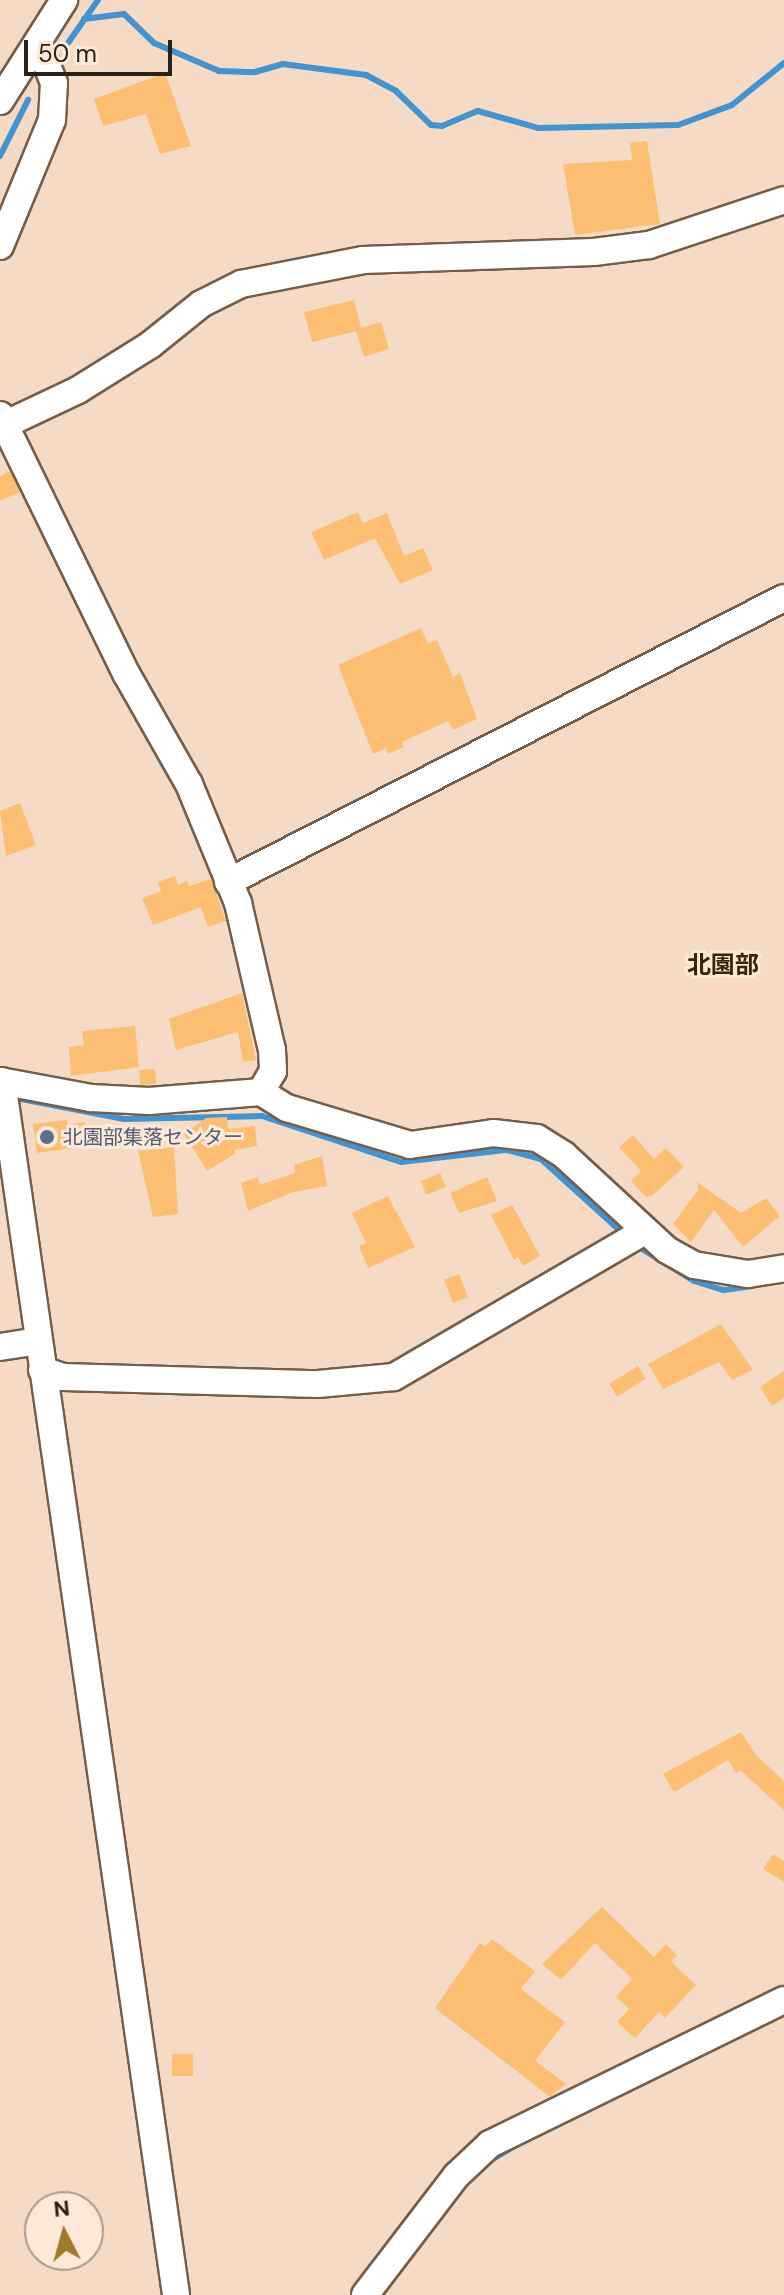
<!DOCTYPE html>
<html>
<head>
<meta charset="utf-8">
<style>
  body { margin:0 }
  #map { position:relative; width:784px; height:2295px; overflow:hidden; background:#f5dbc5; font-family:"DM Sans","Noto Sans JP",sans-serif }
  div>[style] { position:absolute }
  .stream>* { height:6px; margin:-3px; padding:0 3px; transform-origin:3px; border-radius:3px; background:#4593ce }
  .building>* { inset:0; background:#fcbe72; transform-origin:0 0 }
  .roads { filter:drop-shadow(2px 0 #745e4b) drop-shadow(-2px 0 #745e4b) drop-shadow(0 2px #745e4b) drop-shadow(0 -2px #745e4b) }
  .minor>* { height:26px; margin:-13px; padding:0 13px; transform-origin:13px; border-radius:13px; background:#fff }
  .dots>* { width:22px; height:22px; translate:-50% -50%; box-sizing:border-box; border:4px solid #fee9d8; border-radius:50% }
  span { translate:-50% -50%; white-space:nowrap; text-align:center; line-height:1.15; -webkit-text-stroke:6px #fee9d8; paint-order:stroke }
  .service-label { font-size:20px; color:#4e5e75 }
  .left { translate:0 -50%; text-align:left }
  .quarter-label { font-size:24px; color:#392600; font-weight:700 }
  .north { position:absolute; left:24px; top:2191px; width:80px; height:80px; box-sizing:border-box; background:#fee9d8; border:2px solid #a9998c; border-radius:50%; rotate:354deg; font-size:22px; font-weight:700; line-height:32px; text-align:center; color:#2a2119 }
  .north::after { content:''; display:block; margin:auto; width:28px; height:36px; background:#a17827; clip-path:polygon(50% 0,100% 100%,50% 72%,0 100%) }
  .scale { position:absolute; left:24px; top:40px; width:148px; height:36px; box-sizing:border-box; border:4px solid #2a2119; border-top:0; padding-left:10px; font-size:24px; line-height:28px; white-space:nowrap; color:#2a2119; -webkit-text-stroke:6px #fee9d8; paint-order:stroke }
</style>
</head>
<body>
<div id="map">
  <div class="stream">
    <div style="left:84px;top:19px;width:40px;rotate:-7.1deg"></div>
    <div style="left:124px;top:14px;width:42px;rotate:44deg"></div>
    <div style="left:154px;top:43px;width:71px;rotate:23.3deg"></div>
    <div style="left:219px;top:71px;width:36px;rotate:2deg"></div>
    <div style="left:255px;top:72px;width:29px;rotate:-16deg"></div>
    <div style="left:283px;top:64px;width:84px;rotate:7.5deg"></div>
    <div style="left:366px;top:75px;width:34px;rotate:28deg"></div>
    <div style="left:396px;top:91px;width:49px;rotate:44.2deg"></div>
    <div style="left:431px;top:125px;width:11px;rotate:5deg"></div>
    <div style="left:442px;top:126px;width:39px;rotate:-23deg"></div>
    <div style="left:478px;top:111px;width:62px;rotate:15.8deg"></div>
    <div style="left:538px;top:128px;width:140px;rotate:-1.2deg"></div>
    <div style="left:678px;top:125px;width:58px;rotate:-20.3deg"></div>
    <div style="left:732px;top:105px;width:67px;rotate:-38.9deg"></div>
    <div style="left:68px;top:43px;width:52px;rotate:-55.1deg"></div>
    <div style="left:0;top:156px;width:63px;rotate:-63.4deg"></div>
    <div style="left:11px;top:1097px;width:115px;rotate:11deg"></div>
    <div style="left:124px;top:1119px;width:138px;rotate:-1.2deg"></div>
    <div style="left:262px;top:1116px;width:146px;rotate:18.3deg"></div>
    <div style="left:401px;top:1162px;width:107px;rotate:-6.5deg"></div>
    <div style="left:507px;top:1150px;width:35px;rotate:15deg"></div>
    <div style="left:541px;top:1159px;width:115px;rotate:42.2deg"></div>
    <div style="left:634px;top:1244px;width:70px;rotate:31.7deg"></div>
    <div style="left:694px;top:1281px;width:31px;rotate:17deg"></div>
    <div style="left:724px;top:1290px;width:27px;rotate:-8deg"></div>
    <div style="left:488px;top:2162px;width:33px;rotate:-31deg"></div>
  </div>
  <div class="building">
    <div style="clip-path:polygon(165px 73px,191px 146px,160px 154px,146px 114px,103px 126px,94px 99px)"></div>
    <div style="clip-path:polygon(647px 141px,660px 224px,575px 235px,563px 164px,632px 160px,630px 143px)"></div>
    <div style="clip-path:polygon(354px 300px,361px 328px,381px 322px,389px 349px,364px 357px,356px 331px,312px 342px,304px 312px)"></div>
    <div style="clip-path:polygon(10px 471px,20px 492px,0 501px,0 476px)"></div>
    <div style="clip-path:polygon(358px 512px,363px 523px,387px 513px,404px 556px,423px 548px,433px 570px,400px 584px,375px 538px,324px 560px,311px 532px)"></div>
    <div style="clip-path:polygon(421px 628px,428px 644px,437px 640px,453px 677px,460px 673px,477px 719px,453px 730px,448px 721px,402px 742px,404px 747px,388px 754px,386px 748px,373px 754px,338px 665px)"></div>
    <div style="clip-path:polygon(20px 803px,36px 845px,6px 856px,0 811px)"></div>
    <div style="clip-path:polygon(175px 876px,178px 885px,187px 881px,189px 886px,211px 879px,226px 921px,208px 927px,201px 907px,153px 925px,142px 898px,161px 891px,158px 882px)"></div>
    <div style="clip-path:polygon(242px 993px,256px 1060px,243px 1062px,238px 1032px,176px 1050px,169px 1019px)"></div>
    <div style="clip-path:polygon(135px 1026px,139px 1067px,71px 1076px,69px 1047px,84px 1045px,82px 1031px)"></div>
    <div style="left:155px;top:1069px;width:15px;height:16px;rotate:86deg"></div>
    <div style="clip-path:polygon(227px 1117px,228px 1129px,255px 1126px,257px 1146px,234px 1150px,235px 1154px,207px 1171px,184px 1134px,206px 1118px)"></div>
    <div style="clip-path:polygon(67px 1120px,68px 1125px,85px 1122px,88px 1146px,37px 1153px,33px 1124px)"></div>
    <div style="clip-path:polygon(633px 1135px,654px 1159px,666px 1148px,684px 1167px,653px 1195px,646px 1197px,631px 1181px,641px 1171px,619px 1147px)"></div>
    <div style="clip-path:polygon(174px 1147px,178px 1214px,153px 1217px,138px 1151px)"></div>
    <div style="clip-path:polygon(322px 1156px,327px 1186px,293px 1192px,248px 1211px,241px 1183px,258px 1177px,260px 1185px,295px 1173px,294px 1165px)"></div>
    <div style="left:440px;top:1173px;width:15px;height:21px;rotate:67deg"></div>
    <div style="clip-path:polygon(487px 1177px,497px 1201px,459px 1213px,450px 1193px)"></div>
    <div style="clip-path:polygon(697px 1182px,741px 1213px,766px 1198px,780px 1216px,743px 1247px,714px 1210px,691px 1242px,673px 1224px,698px 1190px)"></div>
    <div style="clip-path:polygon(388px 1196px,415px 1247px,368px 1268px,359px 1246px,366px 1243px,352px 1213px)"></div>
    <div style="clip-path:polygon(512px 1205px,540px 1256px,523px 1266px,518px 1257px,514px 1260px,491px 1215px)"></div>
    <div style="left:459px;top:1274px;width:25px;height:16px;rotate:69deg"></div>
    <div style="clip-path:polygon(721px 1324px,753px 1370px,732px 1380px,719px 1362px,663px 1389px,648px 1364px)"></div>
    <div style="left:638px;top:1366px;width:15px;height:34px;rotate:58deg"></div>
    <div style="clip-path:polygon(784px 1371px,784px 1398px,772px 1406px,760px 1387px)"></div>
    <div style="clip-path:polygon(741px 1732px,755px 1754px,784px 1781px,784px 1810px,740px 1770px,736px 1773px,728px 1760px,674px 1792px,663px 1774px)"></div>
    <div style="clip-path:polygon(773px 1854px,784px 1861px,784px 1882px,763px 1869px)"></div>
    <div style="clip-path:polygon(602px 1907px,654px 1957px,666px 1944px,677px 1955px,671px 1962px,696px 1985px,665px 2018px,659px 2012px,635px 2038px,617px 2022px,629px 2009px,616px 1997px,632px 1979px,595px 1943px,561px 1980px,542px 1964px)"></div>
    <div style="clip-path:polygon(492px 1939px,535px 1971px,521px 1989px,565px 2022px,535px 2061px,566px 2084px,550px 2097px,435px 2008px,480px 1943px,485px 1947px)"></div>
    <div style="left:172px;top:2054px;width:21px;height:22px"></div>
  </div>
  <div class="roads">
    <div class="minor">
      <div style="left:0;top:101px;width:120px;rotate:-57.6deg"></div>
      <div style="left:0;top:246px;width:136px;rotate:-67.6deg"></div>
      <div style="left:52px;top:120px;width:37px;rotate:-87deg"></div>
      <div style="left:54px;top:83px;width:43px;rotate:-111.8deg"></div>
      <div style="left:0;top:415px;width:289px;rotate:64deg"></div>
      <div style="left:127px;top:675px;width:125px;rotate:60.4deg"></div>
      <div style="left:189px;top:784px;width:129px;rotate:67.6deg"></div>
      <div style="left:238px;top:903px;width:151px;rotate:77deg"></div>
      <div style="left:272px;top:1050px;width:21px;rotate:87deg"></div>
      <div style="left:273px;top:1071px;width:24px;rotate:120deg"></div>
      <div style="left:4px;top:425px;width:82px;rotate:-25.3deg"></div>
      <div style="left:78px;top:390px;width:85px;rotate:-32deg"></div>
      <div style="left:150px;top:345px;width:65px;rotate:-38.8deg"></div>
      <div style="left:201px;top:304px;width:45px;rotate:-26.6deg"></div>
      <div style="left:241px;top:284px;width:124px;rotate:-11.1deg"></div>
      <div style="left:363px;top:260px;width:231px;rotate:-2deg"></div>
      <div style="left:594px;top:252px;width:55px;rotate:-7.3deg"></div>
      <div style="left:649px;top:245px;width:142px;rotate:-18.4deg"></div>
      <div style="left:228px;top:882px;width:624px;rotate:-27.06deg"></div>
      <div style="left:0;top:1081px;width:93px;rotate:10.6deg"></div>
      <div style="left:91px;top:1098px;width:58px;rotate:3deg"></div>
      <div style="left:149px;top:1101px;width:112px;rotate:-4.6deg"></div>
      <div style="left:261px;top:1092px;width:31px;rotate:32deg"></div>
      <div style="left:287px;top:1108px;width:128px;rotate:16.7deg"></div>
      <div style="left:410px;top:1145px;width:84px;rotate:-8.2deg"></div>
      <div style="left:493px;top:1133px;width:44px;rotate:6.5deg"></div>
      <div style="left:537px;top:1138px;width:32px;rotate:32deg"></div>
      <div style="left:564px;top:1155px;width:140px;rotate:42.7deg"></div>
      <div style="left:667px;top:1250px;width:31px;rotate:29deg"></div>
      <div style="left:694px;top:1265px;width:55px;rotate:9.5deg"></div>
      <div style="left:748px;top:1274px;width:36px;rotate:-9deg"></div>
      <div style="left:2px;top:1081px;width:1226px;rotate:81.84deg"></div>
      <div style="left:0;top:1347px;width:38px;rotate:-9deg"></div>
      <div style="left:42px;top:1370px;width:22px;rotate:18deg"></div>
      <div style="left:63px;top:1377px;width:255px;rotate:1.6deg"></div>
      <div style="left:318px;top:1384px;width:76px;rotate:-5.3deg"></div>
      <div style="left:394px;top:1377px;width:290px;rotate:-30.2deg"></div>
      <div style="left:365px;top:2295px;width:150px;rotate:-52.6deg"></div>
      <div style="left:456px;top:2176px;width:47px;rotate:-43.3deg"></div>
      <div style="left:490px;top:2144px;width:327px;rotate:-26.1deg"></div>
    </div>
  </div>
  <div class="dots">
    <div style="left:47px;top:1137px;background:#5c6f8a"></div>
  </div>
  <div class="service-label">
    <span class="left" style="left:63px;top:1137px">北園部集落センター</span>
  </div>
  <div class="quarter-label">
    <span style="left:723px;top:965px">北園部</span>
  </div>
  <div class="north">N</div>
  <div class="scale">50 m</div>
</div>
</body>
</html>
